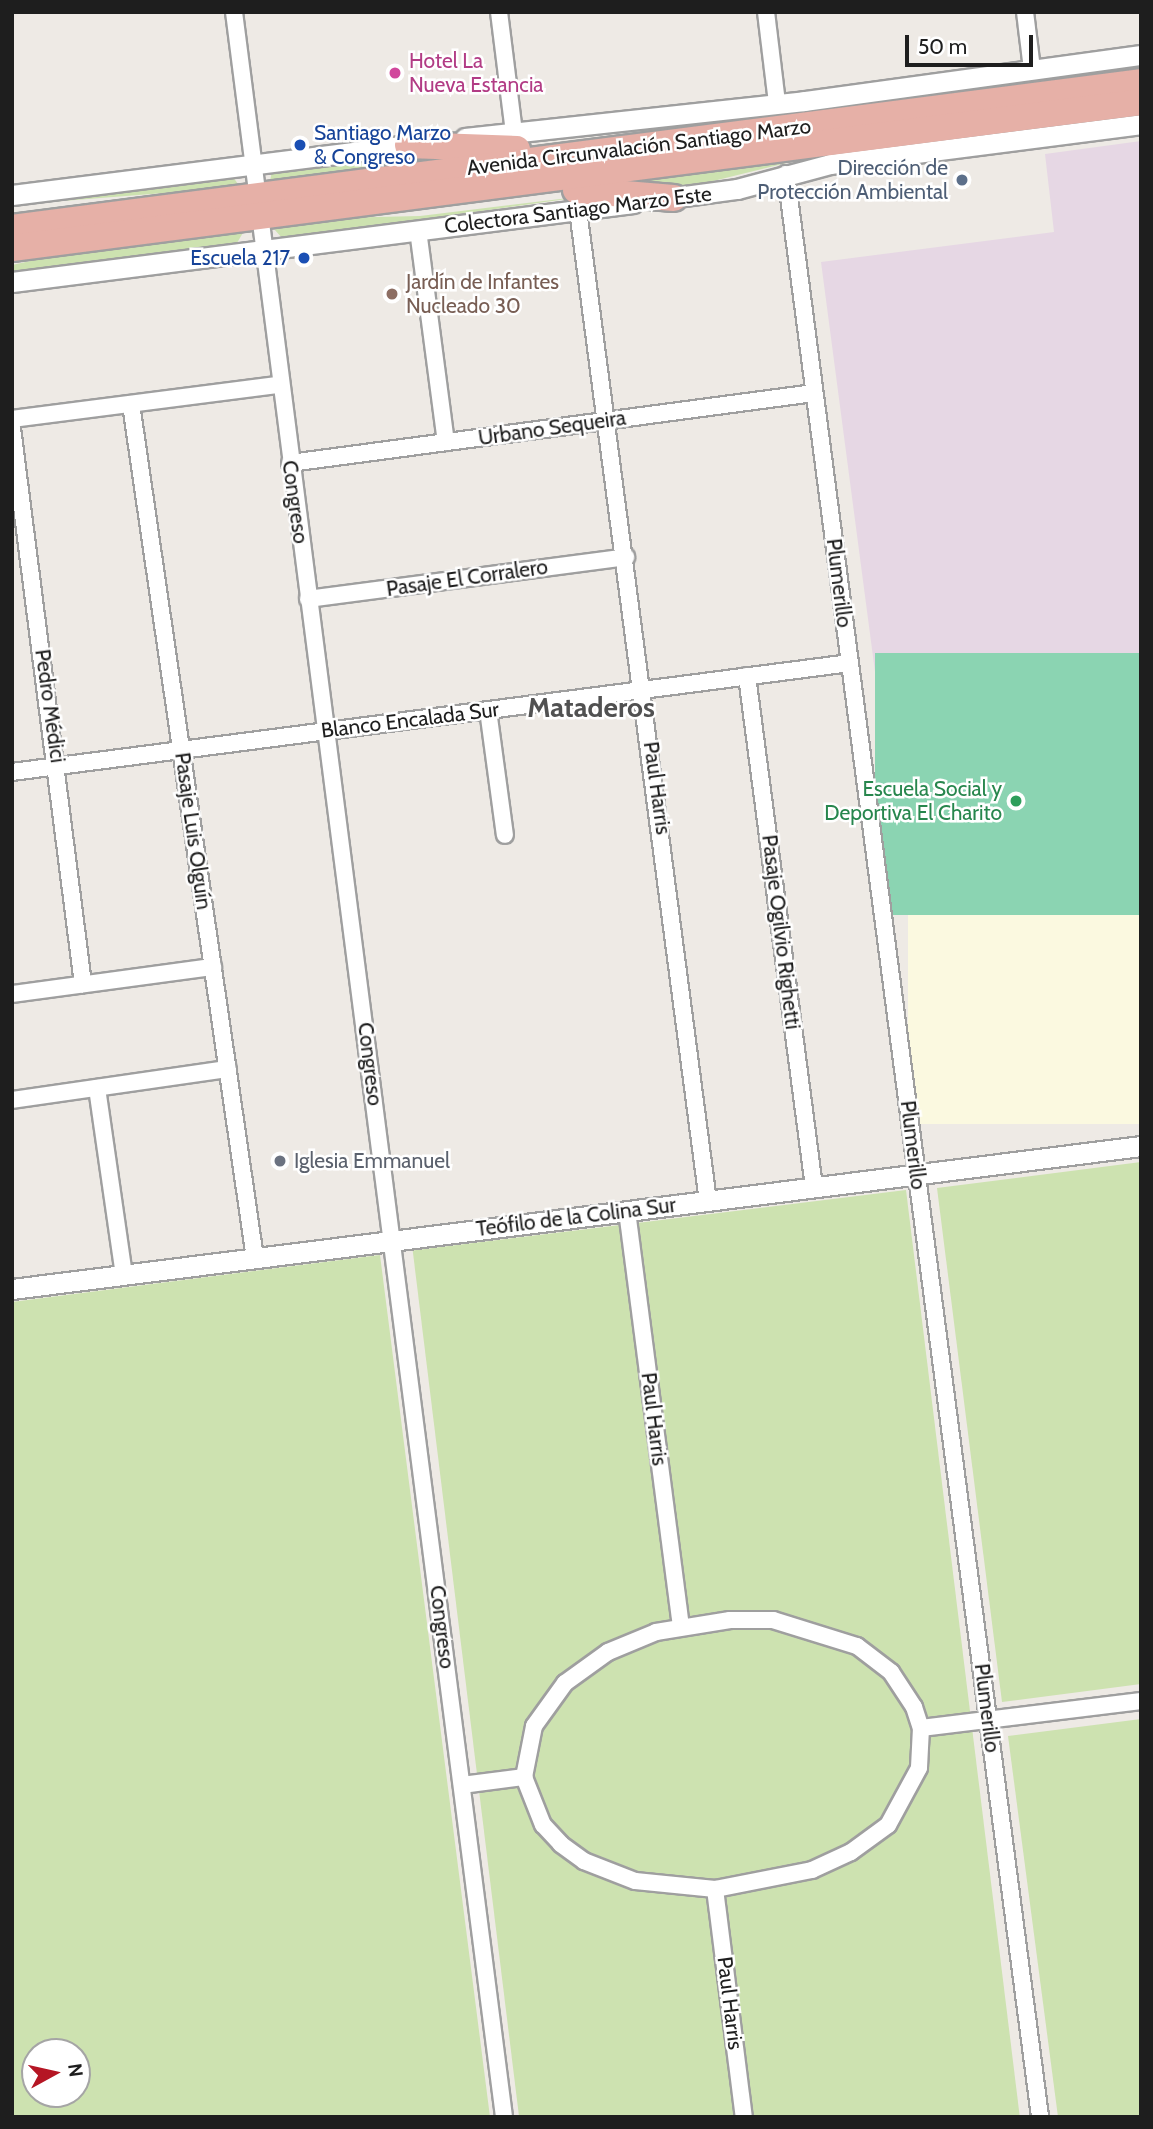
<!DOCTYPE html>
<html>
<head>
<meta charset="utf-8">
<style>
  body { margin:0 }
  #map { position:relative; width:1153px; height:2129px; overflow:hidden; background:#eeeae5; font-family:Cabin,sans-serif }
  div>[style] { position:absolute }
  .industrial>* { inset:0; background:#e6d7e4 }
  .education>* { inset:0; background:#fbf9e0; transform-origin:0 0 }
  .grass>* { inset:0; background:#cde2b0; transform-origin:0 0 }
  .pitch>* { inset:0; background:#8bd4b2; transform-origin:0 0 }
  .roads { filter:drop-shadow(2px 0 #9f9f9f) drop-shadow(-2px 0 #9f9f9f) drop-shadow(0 2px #9f9f9f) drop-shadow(0 -2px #9f9f9f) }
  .minor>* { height:16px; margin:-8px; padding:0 8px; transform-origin:8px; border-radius:8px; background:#fff }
  .tertiary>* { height:19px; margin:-9.5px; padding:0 9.5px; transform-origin:9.5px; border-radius:9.5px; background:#fff }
  .trunk>* { height:26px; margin:-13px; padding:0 13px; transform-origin:13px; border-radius:13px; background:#e6b0a7 }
  .dots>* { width:19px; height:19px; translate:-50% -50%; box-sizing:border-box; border:4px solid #fff; border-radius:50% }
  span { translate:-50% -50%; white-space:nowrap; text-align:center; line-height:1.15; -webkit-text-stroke:5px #fff; paint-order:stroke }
  .hotel-label { font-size:21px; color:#b23c85 }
  .left { translate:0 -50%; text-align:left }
  .transit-label { font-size:21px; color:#164399 }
  .right { translate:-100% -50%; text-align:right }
  .street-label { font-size:21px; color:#1e1e1e }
  .service-label { font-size:21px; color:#4e5e75 }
  .education-label { font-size:21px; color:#785e54 }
  .leisure-label { font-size:21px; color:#27864d }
  .worship-label { font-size:21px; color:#5b616d }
  .district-label { font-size:28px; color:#515151; font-weight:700 }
  .frame { position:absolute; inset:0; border:14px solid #1e1e1e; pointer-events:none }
  .north { position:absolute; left:21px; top:2038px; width:70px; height:70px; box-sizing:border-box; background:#fff; border:2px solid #a5a5a5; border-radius:50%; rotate:82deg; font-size:19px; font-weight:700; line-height:28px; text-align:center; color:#1e1e1e }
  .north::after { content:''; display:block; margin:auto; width:24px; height:32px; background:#b51624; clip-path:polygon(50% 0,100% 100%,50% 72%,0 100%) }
  .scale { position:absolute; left:905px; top:35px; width:128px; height:32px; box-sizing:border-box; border:4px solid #1e1e1e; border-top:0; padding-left:9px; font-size:21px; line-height:24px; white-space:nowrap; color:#1e1e1e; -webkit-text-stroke:5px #fff; paint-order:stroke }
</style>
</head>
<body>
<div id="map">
  <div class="industrial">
    <div style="clip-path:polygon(1141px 141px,1141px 653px,877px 687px,821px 262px,1054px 232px,1045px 154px)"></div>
  </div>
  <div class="education">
    <div style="left:1141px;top:915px;width:209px;height:233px;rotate:90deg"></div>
  </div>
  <div class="grass">
    <div style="clip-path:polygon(1141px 63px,1141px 73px,766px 121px,498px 142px,748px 113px,796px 113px)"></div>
    <div style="clip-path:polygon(423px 151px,478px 154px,270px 181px,272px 171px)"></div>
    <div style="clip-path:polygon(815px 156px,693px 186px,611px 181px)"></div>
    <div style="clip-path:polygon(231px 174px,240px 187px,12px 205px,12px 201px)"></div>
    <div style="clip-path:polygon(602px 194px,283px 239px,274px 229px,333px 218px,420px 216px)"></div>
    <div style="clip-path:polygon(244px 231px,237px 243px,12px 272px,12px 265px,100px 246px)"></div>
    <div style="clip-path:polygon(1141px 1162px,1141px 1684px,1002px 1702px,937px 1188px)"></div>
    <div style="left:906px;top:1190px;width:934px;height:497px;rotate:83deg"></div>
    <div style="clip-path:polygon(evenodd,380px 1255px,490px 2117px,12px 2117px,12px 1302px,380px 1255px,77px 2052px,77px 2094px,35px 2094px,35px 2052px,77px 2052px)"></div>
    <div style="clip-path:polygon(1141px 1719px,1141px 2117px,1058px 2117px,1008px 1736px)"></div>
  </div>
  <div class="pitch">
    <div style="left:1141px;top:653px;width:262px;height:266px;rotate:90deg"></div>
  </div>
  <div class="roads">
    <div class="minor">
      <div style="left:234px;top:12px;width:2122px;rotate:82.69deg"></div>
      <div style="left:499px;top:12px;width:121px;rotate:82.9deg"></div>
      <div style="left:766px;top:12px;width:92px;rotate:83.1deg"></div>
      <div style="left:1025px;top:12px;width:57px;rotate:83deg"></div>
      <div style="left:786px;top:174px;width:1960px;rotate:82.55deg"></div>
      <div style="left:578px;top:210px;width:999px;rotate:82.53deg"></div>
      <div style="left:418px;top:230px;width:214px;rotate:82.5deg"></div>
      <div style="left:131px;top:404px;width:863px;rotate:81.74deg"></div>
      <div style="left:12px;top:419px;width:269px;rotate:-7.3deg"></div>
      <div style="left:12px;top:428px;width:561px;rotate:82.72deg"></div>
      <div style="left:290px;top:463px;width:529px;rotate:-7.61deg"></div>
      <div style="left:308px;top:599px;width:321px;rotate:-7.5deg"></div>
      <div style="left:747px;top:676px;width:515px;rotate:82.53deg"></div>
      <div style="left:488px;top:710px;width:126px;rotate:82.3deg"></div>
      <div style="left:12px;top:772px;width:845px;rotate:-7.41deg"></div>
      <div style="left:12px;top:994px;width:203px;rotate:-7.7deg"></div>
      <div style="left:97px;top:1088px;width:189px;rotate:81.8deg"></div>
      <div style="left:12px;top:1100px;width:218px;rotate:-8.2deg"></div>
      <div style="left:627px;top:1211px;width:418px;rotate:82.6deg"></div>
      <div style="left:773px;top:1620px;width:88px;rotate:17.2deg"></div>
      <div style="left:857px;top:1646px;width:43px;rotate:37.4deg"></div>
      <div style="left:891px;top:1672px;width:42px;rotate:56.7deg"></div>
      <div style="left:914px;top:1707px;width:22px;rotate:72deg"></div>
      <div style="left:921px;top:1728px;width:40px;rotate:92.9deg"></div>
      <div style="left:919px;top:1768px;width:65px;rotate:118.5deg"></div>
      <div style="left:888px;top:1825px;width:46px;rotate:143.9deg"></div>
      <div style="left:851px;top:1852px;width:43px;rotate:155.2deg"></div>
      <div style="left:812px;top:1870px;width:99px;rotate:168.9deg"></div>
      <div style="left:715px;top:1889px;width:80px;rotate:-174.3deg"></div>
      <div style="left:635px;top:1881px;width:55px;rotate:-158.6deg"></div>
      <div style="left:584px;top:1861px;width:29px;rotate:-144deg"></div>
      <div style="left:561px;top:1844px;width:26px;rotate:-133deg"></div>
      <div style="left:543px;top:1825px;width:52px;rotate:-111.6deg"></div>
      <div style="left:524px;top:1777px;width:52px;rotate:-78.9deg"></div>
      <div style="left:534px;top:1726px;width:53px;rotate:-54.2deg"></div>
      <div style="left:565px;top:1683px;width:53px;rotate:-35.8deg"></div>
      <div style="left:608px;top:1652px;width:52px;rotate:-22.6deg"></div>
      <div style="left:656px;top:1632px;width:75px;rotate:-9.2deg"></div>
      <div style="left:730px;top:1620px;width:43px"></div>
      <div style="left:921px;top:1728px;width:222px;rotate:-7deg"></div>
      <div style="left:462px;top:1785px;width:63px;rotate:-7.4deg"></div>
      <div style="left:715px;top:1889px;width:230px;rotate:82.8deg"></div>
    </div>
    <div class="tertiary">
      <div style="left:465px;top:138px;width:341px;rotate:-6.2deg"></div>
      <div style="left:804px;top:101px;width:340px;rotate:-7.8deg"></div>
      <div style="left:12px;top:195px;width:412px;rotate:-7.2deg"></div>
      <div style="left:662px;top:199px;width:76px;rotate:-7.6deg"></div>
      <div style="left:737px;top:189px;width:96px;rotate:-15deg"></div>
      <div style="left:830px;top:164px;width:314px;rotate:-7.3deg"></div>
      <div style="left:12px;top:282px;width:626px;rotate:-7.25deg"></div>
      <div style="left:12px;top:1289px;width:1138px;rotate:-7.22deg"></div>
    </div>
    <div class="trunk">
      <div style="left:408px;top:145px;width:109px;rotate:2.1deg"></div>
      <div style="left:576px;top:190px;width:98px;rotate:4.7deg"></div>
      <div style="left:12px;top:228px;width:1138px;rotate:-7.37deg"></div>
      <div style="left:12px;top:248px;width:1138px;rotate:-7.37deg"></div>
    </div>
  </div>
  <div class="dots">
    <div style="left:395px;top:73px;background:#d1479c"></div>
    <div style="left:300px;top:145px;background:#1a4fb4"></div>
    <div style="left:962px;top:180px;background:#5c6f8a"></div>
    <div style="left:304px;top:258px;background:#1a4fb4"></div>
    <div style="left:392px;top:294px;background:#8d6e63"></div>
    <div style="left:1016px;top:801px;background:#2e9e5b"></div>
    <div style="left:280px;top:1161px;background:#6b7280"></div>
  </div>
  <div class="hotel-label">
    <span class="left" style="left:409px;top:73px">Hotel La<br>Nueva Estancia</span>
  </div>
  <div class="transit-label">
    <span class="left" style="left:314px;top:145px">Santiago Marzo<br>&amp; Congreso</span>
    <span class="right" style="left:290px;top:258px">Escuela 217</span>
  </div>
  <div class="street-label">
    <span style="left:639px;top:147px;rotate:-7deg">Avenida Circunvalación Santiago Marzo</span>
    <span style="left:578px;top:210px;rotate:-7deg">Colectora Santiago Marzo Este</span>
    <span style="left:552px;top:428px;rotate:-8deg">Urbano Sequeira</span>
    <span style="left:295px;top:502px;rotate:82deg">Congreso</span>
    <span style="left:467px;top:578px;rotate:-8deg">Pasaje El Corralero</span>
    <span style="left:839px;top:583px;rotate:83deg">Plumerillo</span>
    <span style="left:50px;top:706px;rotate:82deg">Pedro Médici</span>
    <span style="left:410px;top:720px;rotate:-7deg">Blanco Encalada Sur</span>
    <span style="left:657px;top:788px;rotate:82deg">Paul Harris</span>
    <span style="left:193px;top:831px;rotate:82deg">Pasaje Luis Olguín</span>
    <span style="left:781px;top:932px;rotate:83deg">Pasaje Ogilvio Righetti</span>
    <span style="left:370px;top:1064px;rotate:83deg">Congreso</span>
    <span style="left:913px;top:1145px;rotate:83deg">Plumerillo</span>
    <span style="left:576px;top:1217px;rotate:-7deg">Teófilo de la Colina Sur</span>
    <span style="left:654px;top:1419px;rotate:83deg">Paul Harris</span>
    <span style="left:442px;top:1627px;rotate:83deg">Congreso</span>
    <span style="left:987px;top:1708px;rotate:83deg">Plumerillo</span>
    <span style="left:730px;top:2003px;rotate:83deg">Paul Harris</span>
  </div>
  <div class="service-label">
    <span class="right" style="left:948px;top:180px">Dirección de<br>Protección Ambiental</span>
  </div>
  <div class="education-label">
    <span class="left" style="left:406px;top:294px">Jardín de Infantes<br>Nucleado 30</span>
  </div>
  <div class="leisure-label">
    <span class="right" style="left:1002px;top:801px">Escuela Social y<br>Deportiva El Charito</span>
  </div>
  <div class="worship-label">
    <span class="left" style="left:294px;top:1161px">Iglesia Emmanuel</span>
  </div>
  <div class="district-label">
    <span style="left:591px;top:707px">Mataderos</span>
  </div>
  <div class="frame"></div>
  <div class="north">N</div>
  <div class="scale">50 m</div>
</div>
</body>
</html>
